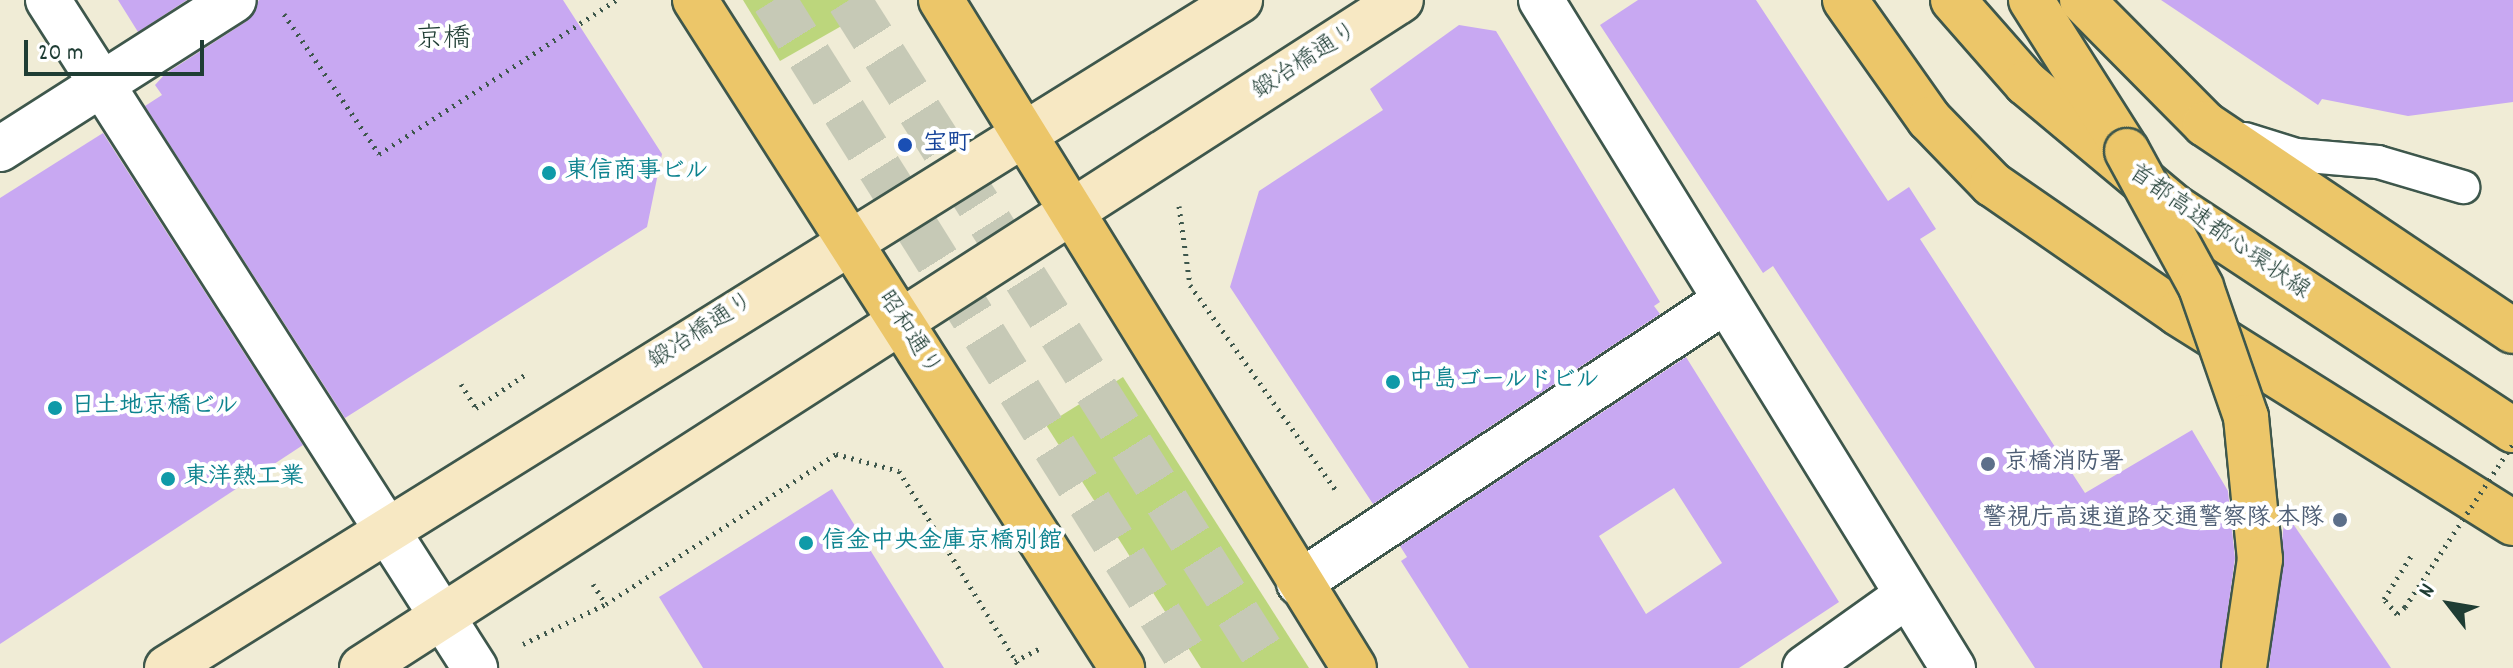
<!DOCTYPE html>
<html>
<head>
<meta charset="utf-8">
<style>
  body { margin:0 }
  #map { position:relative; width:2513px; height:668px; overflow:hidden; background:#f0ecd6; font-family:Dekko,"Klee One",sans-serif }
  div>[style] { position:absolute }
  .green>* { inset:0; background:#bcd67c }
  .building>* { inset:0; background:#c8a8f2 }
  .primary-tunnel>* { height:44px; margin-top:-22px; transform-origin:0; background:repeating-linear-gradient(90deg,#c6c9b6 0 44px,transparent 0 66px) }
  .path>* { height:5px; margin-top:-2.5px; transform-origin:0; background:repeating-linear-gradient(90deg,#3e574c 0 2px,transparent 0 8px) }
  .roads { filter:drop-shadow(2px 0 #3e574c) drop-shadow(-2px 0 #3e574c) drop-shadow(0 2px #3e574c) drop-shadow(0 -2px #3e574c) }
  .lane>* { height:32px; margin:-16px; padding:0 16px; transform-origin:16px; border-radius:16px; background:#fff }
  .street>* { height:44px; margin:-22px; padding:0 22px; transform-origin:22px; border-radius:22px; background:#fff }
  .secondary>* { height:44px; margin:-22px; padding:0 22px; transform-origin:22px; border-radius:22px; background:#f7e8c3 }
  .primary>* { height:44px; margin:-22px; padding:0 22px; transform-origin:22px; border-radius:22px; background:#ecc669 }
  .highway>* { height:44px; margin:-22px; padding:0 22px; transform-origin:22px; border-radius:22px; background:#ecc669 }
  .path-bridge>* { height:5px; margin-top:-2.5px; transform-origin:0; background:repeating-linear-gradient(90deg,#3e574c 0 2px,transparent 0 8px) }
  .bridges { filter:drop-shadow(2px 0 #3e574c) drop-shadow(-2px 0 #3e574c) drop-shadow(0 2px #3e574c) drop-shadow(0 -2px #3e574c) }
  .highway-bridge>* { height:44px; margin:-22px; padding:0 22px; transform-origin:22px; border-radius:22px; background:#ecc669 }
  .dots>* { width:22px; height:22px; translate:-50% -50%; box-sizing:border-box; border:4px solid #fff; border-radius:50% }
  span { translate:-50% -50%; white-space:nowrap; text-align:center; line-height:1.15; -webkit-text-stroke:8px #fff; paint-order:stroke }
  .street-label { font-size:24px; color:#1f3d34 }
  .transit-label { font-size:24px; color:#164399; font-weight:700 }
  .left { translate:0 -50%; text-align:left }
  .culture-label { font-size:24px; color:#0d838f; font-weight:700 }
  .service-label { font-size:24px; color:#4e5e75; font-weight:700 }
  .right { translate:-100% -50%; text-align:right }
  .quarter-label { font-size:28px; color:#1f3d34 }
  .north { position:absolute; left:2409px; top:564px; width:80px; height:80px; -webkit-text-stroke:6px #fff; paint-order:stroke; rotate:301deg; font-size:22px; font-weight:700; line-height:32px; text-align:center; color:#1f3d34 }
  .north::after { content:''; display:block; margin:auto; width:28px; height:36px; background:#1f3d34; clip-path:polygon(50% 0,100% 100%,50% 72%,0 100%) }
  .scale { position:absolute; left:24px; top:40px; width:180px; height:36px; box-sizing:border-box; border:4px solid #1f3d34; border-top:0; padding-left:10px; font-size:24px; line-height:28px; white-space:nowrap; color:#1f3d34; -webkit-text-stroke:6px #fff; paint-order:stroke }
</style>
</head>
<body>
<div id="map">
  <div class="green">
    <div style="clip-path:polygon(743px 0,851px 0,859px 16px,780px 61px)"></div>
    <div style="clip-path:polygon(1123px 377px,1309px 668px,1201px 668px,1046px 425px)"></div>
  </div>
  <div class="building">
    <div style="clip-path:polygon(118px 0,187px 0,138px 32px)"></div>
    <div style="clip-path:polygon(259px 0,563px 0,662px 154px,647px 227px,345px 418px,145px 106px,162px 95px,155px 85px,165px 74px,247px 21px)"></div>
    <div style="clip-path:polygon(1638px 0,1756px 0,1888px 201px,1909px 187px,1936px 229px,1920px 239px,2085px 493px,2192px 430px,2228px 491px,2235px 558px,2220px 668px,2035px 668px,1773px 266px,1763px 273px,1600px 25px)"></div>
    <div style="clip-path:polygon(2161px 0,2513px 0,2513px 102px,2408px 116px,2322px 99px,2318px 105px)"></div>
    <div style="clip-path:polygon(1459px 25px,1496px 31px,1660px 302px,1654px 306px,1660px 314px,1373px 504px,1230px 287px,1259px 191px,1383px 110px,1370px 89px)"></div>
    <div style="clip-path:polygon(103px 133px,303px 445px,0 644px,0 198px)"></div>
    <div style="clip-path:polygon(evenodd,1686px 357px,1839px 602px,1739px 668px,1469px 668px,1401px 561px,1407px 557px,1400px 546px,1686px 357px,1674px 488px,1722px 563px,1646px 614px,1599px 536px,1674px 488px)"></div>
    <div style="clip-path:polygon(832px 489px,944px 668px,703px 668px,659px 597px)"></div>
    <div style="clip-path:polygon(2285px 512px,2391px 668px,2269px 668px)"></div>
  </div>
  <div class="primary-tunnel">
    <div style="left:774px;top:0;width:789px;rotate:57.9deg"></div>
    <div style="left:849px;top:0;width:791px;rotate:57.66deg"></div>
  </div>
  <div class="path">
    <div style="left:284px;top:14px;width:169px;rotate:55.8deg"></div>
    <div style="left:379px;top:154px;width:283px;rotate:-33deg"></div>
    <div style="left:1179px;top:206px;width:80px;rotate:82.1deg"></div>
    <div style="left:1190px;top:285px;width:254px;rotate:54.6deg"></div>
    <div style="left:461px;top:384px;width:28px;rotate:58deg"></div>
    <div style="left:476px;top:408px;width:60px;rotate:-34.2deg"></div>
    <div style="left:593px;top:584px;width:24px;rotate:57deg"></div>
    <div style="left:2405px;top:607px;width:11px;rotate:139deg"></div>
    <div style="left:2397px;top:614px;width:20px;rotate:-131deg"></div>
    <div style="left:2384px;top:599px;width:51px;rotate:-57.9deg"></div>
    <div style="left:523px;top:644px;width:92px;rotate:-25.7deg"></div>
    <div style="left:606px;top:604px;width:275px;rotate:-33.1deg"></div>
    <div style="left:836px;top:454px;width:65px;rotate:15.1deg"></div>
    <div style="left:899px;top:471px;width:231px;rotate:58.4deg"></div>
    <div style="left:1015px;top:661px;width:31px;rotate:-27deg"></div>
  </div>
  <div class="roads">
    <div class="lane">
      <div style="left:2245px;top:139px;width:53px;rotate:17.4deg"></div>
      <div style="left:2296px;top:155px;width:82px;rotate:4.9deg"></div>
      <div style="left:2378px;top:162px;width:89px;rotate:16.4deg"></div>
    </div>
    <div class="street">
      <div style="left:48px;top:0;width:793px;rotate:57.41deg"></div>
      <div style="left:1541px;top:0;width:785px;rotate:58.34deg"></div>
      <div style="left:0;top:149px;width:277px;rotate:-32.5deg"></div>
      <div style="left:1299px;top:583px;width:507px;rotate:-33.5deg"></div>
      <div style="left:1805px;top:668px;width:124px;rotate:-35.5deg"></div>
    </div>
    <div class="secondary">
      <div style="left:167px;top:668px;width:1264px;rotate:-31.9deg"></div>
      <div style="left:362px;top:668px;width:1235px;rotate:-32.74deg"></div>
    </div>
    <div class="primary">
      <div style="left:695px;top:0;width:793px;rotate:57.41deg"></div>
      <div style="left:941px;top:0;width:785px;rotate:58.27deg"></div>
    </div>
    <div class="highway">
      <div style="left:1845px;top:0;width:146px;rotate:54.8deg"></div>
      <div style="left:1929px;top:119px;width:91px;rotate:45.9deg"></div>
      <div style="left:1992px;top:184px;width:226px;rotate:34.7deg"></div>
      <div style="left:2178px;top:313px;width:395px;rotate:32.1deg"></div>
      <div style="left:1953px;top:0;width:111px;rotate:48.7deg"></div>
      <div style="left:2026px;top:83px;width:192px;rotate:39.9deg"></div>
      <div style="left:2173px;top:206px;width:407px;rotate:33.4deg"></div>
      <div style="left:2031px;top:0;width:179px;rotate:57.6deg"></div>
      <div style="left:2082px;top:0;width:175px;rotate:45.2deg"></div>
      <div style="left:2205px;top:124px;width:371px;rotate:33.9deg"></div>
    </div>
  </div>
  <div class="path-bridge">
    <div style="left:2405px;top:607px;width:196px;rotate:-56.5deg"></div>
  </div>
  <div class="bridges">
    <div class="highway-bridge">
      <div style="left:2127px;top:151px;width:155px;rotate:61.4deg"></div>
      <div style="left:2201px;top:287px;width:138px;rotate:70.9deg"></div>
      <div style="left:2246px;top:417px;width:143px;rotate:84.4deg"></div>
      <div style="left:2260px;top:559px;width:110px;rotate:98.4deg"></div>
    </div>
  </div>
  <div class="dots">
    <div style="left:905px;top:145px;background:#1a4fb4"></div>
    <div style="left:549px;top:173px;background:#0f9aa8"></div>
    <div style="left:1393px;top:382px;background:#0f9aa8"></div>
    <div style="left:55px;top:408px;background:#0f9aa8"></div>
    <div style="left:1988px;top:464px;background:#5c6f8a"></div>
    <div style="left:168px;top:479px;background:#0f9aa8"></div>
    <div style="left:2340px;top:520px;background:#5c6f8a"></div>
    <div style="left:806px;top:543px;background:#0f9aa8"></div>
  </div>
  <div class="street-label">
    <span style="left:1306px;top:62px;rotate:-33deg">鍛冶橋通り</span>
    <span style="left:2218px;top:233px;rotate:35deg">首都高速都心環状線</span>
    <span style="left:702px;top:332px;rotate:-33deg">鍛冶橋通り</span>
    <span style="left:908px;top:334px;rotate:57deg">昭和通り</span>
  </div>
  <div class="transit-label">
    <span class="left" style="left:923px;top:145px">宝町</span>
  </div>
  <div class="culture-label">
    <span class="left" style="left:565px;top:173px">東信商事ビル</span>
    <span class="left" style="left:1409px;top:382px">中島ゴールドビル</span>
    <span class="left" style="left:71px;top:408px">日土地京橋ビル</span>
    <span class="left" style="left:184px;top:479px">東洋熱工業</span>
    <span class="left" style="left:822px;top:543px">信金中央金庫京橋別館</span>
  </div>
  <div class="service-label">
    <span class="left" style="left:2004px;top:464px">京橋消防署</span>
    <span class="right" style="left:2324px;top:520px">警視庁高速道路交通警察隊 本隊</span>
  </div>
  <div class="quarter-label">
    <span style="left:443px;top:41px">京橋</span>
  </div>
  <div class="north">N</div>
  <div class="scale">20 m</div>
</div>
</body>
</html>
